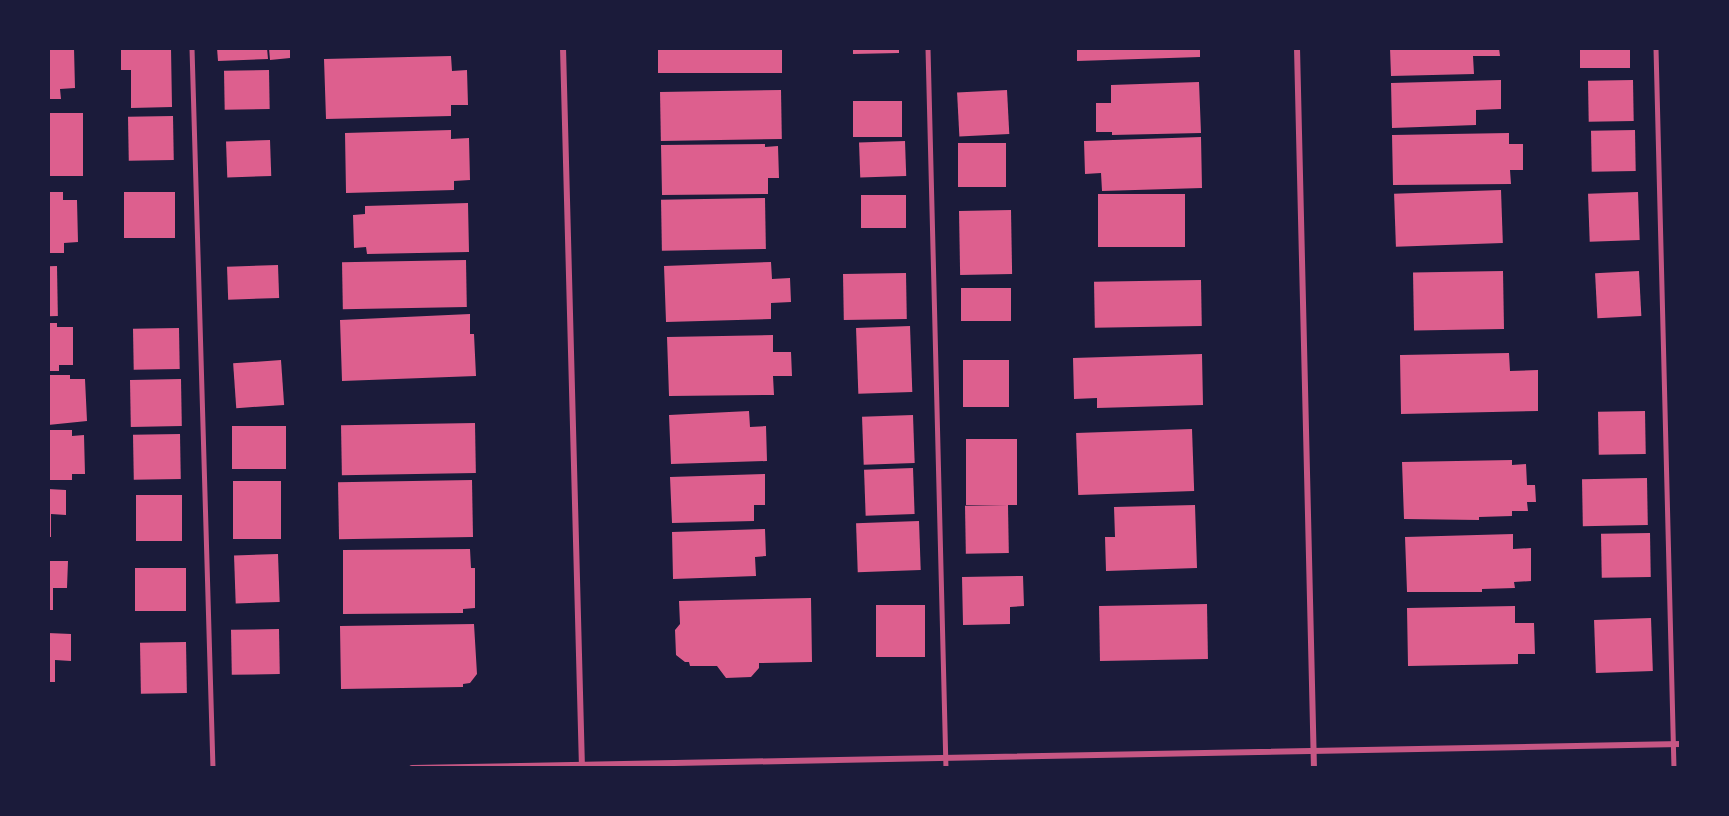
<!DOCTYPE html>
<html>
<head>
<meta charset="utf-8">
<style>
  body { margin:0 }
  #map { position:relative; width:1729px; height:816px; overflow:hidden; background:#1b1b3a; font-family:Quicksand,sans-serif }
  div>[style] { position:absolute }
  .building>* { inset:0; background:#dd5f8e; transform-origin:0 0 }
  .service>* { height:4.5px; margin:-2.25px; padding:0 2.25px; transform-origin:2.25px; border-radius:2.25px; background:#c65784 }
  .minor>* { height:6px; margin:-3px; padding:0 3px; transform-origin:3px; border-radius:3px; background:#c65784 }
  span { translate:-50% -50%; white-space:nowrap; text-align:center; line-height:1.15; -webkit-text-stroke:6px #1b1b3a; paint-order:stroke }
  .frame { position:absolute; inset:0; border:50px solid #1b1b3a; pointer-events:none }
</style>
</head>
<body>
<div id="map">
  <div class="building">
    <div style="clip-path:polygon(48px 48px,74px 48px,75px 88px,60px 89px,61px 99px,48px 99px)"></div>
    <div style="clip-path:polygon(121px 48px,171px 48px,172px 107px,131px 108px,131px 70px,121px 70px)"></div>
    <div style="clip-path:polygon(217px 48px,267px 48px,268px 59px,218px 61px)"></div>
    <div style="clip-path:polygon(269px 48px,290px 48px,290px 58px,270px 60px)"></div>
    <div style="left:658px;top:48px;width:124px;height:25px"></div>
    <div style="clip-path:polygon(853px 48px,899px 48px,899px 53px,853px 54px)"></div>
    <div style="clip-path:polygon(1077px 48px,1200px 48px,1200px 57px,1077px 61px)"></div>
    <div style="clip-path:polygon(1390px 48px,1499px 48px,1500px 56px,1473px 56px,1474px 74px,1391px 76px)"></div>
    <div style="left:1580px;top:48px;width:50px;height:20px"></div>
    <div style="clip-path:polygon(451px 56px,452px 71px,467px 70px,468px 105px,451px 105px,451px 116px,326px 119px,324px 59px)"></div>
    <div style="left:269px;top:70px;width:39px;height:45px;rotate:89deg"></div>
    <div style="clip-path:polygon(1501px 80px,1501px 109px,1476px 110px,1476px 125px,1392px 128px,1391px 83px)"></div>
    <div style="left:1633px;top:80px;width:41px;height:45px;rotate:89deg"></div>
    <div style="clip-path:polygon(1199px 82px,1201px 133px,1112px 135px,1112px 132px,1096px 132px,1096px 103px,1111px 103px,1111px 85px)"></div>
    <div style="left:781px;top:90px;width:49px;height:121px;rotate:89deg"></div>
    <div style="left:1007px;top:90px;width:44px;height:50px;rotate:87deg"></div>
    <div style="left:902px;top:101px;width:36px;height:49px;rotate:90deg"></div>
    <div style="left:48px;top:113px;width:35px;height:63px"></div>
    <div style="left:173px;top:116px;width:44px;height:45px;rotate:89deg"></div>
    <div style="clip-path:polygon(451px 130px,451px 139px,469px 138px,470px 180px,454px 181px,454px 190px,346px 193px,345px 133px)"></div>
    <div style="left:1635px;top:130px;width:41px;height:44px;rotate:89deg"></div>
    <div style="clip-path:polygon(1509px 133px,1509px 144px,1523px 144px,1523px 170px,1510px 170px,1511px 184px,1393px 185px,1392px 135px)"></div>
    <div style="clip-path:polygon(1201px 137px,1202px 188px,1102px 191px,1101px 173px,1085px 174px,1084px 141px)"></div>
    <div style="left:270px;top:140px;width:36px;height:44px;rotate:88deg"></div>
    <div style="left:905px;top:141px;width:35px;height:46px;rotate:88deg"></div>
    <div style="left:1006px;top:143px;width:44px;height:48px;rotate:90deg"></div>
    <div style="clip-path:polygon(765px 144px,765px 147px,778px 146px,779px 178px,768px 178px,768px 194px,662px 195px,661px 145px)"></div>
    <div style="left:1501px;top:190px;width:53px;height:107px;rotate:88deg"></div>
    <div style="clip-path:polygon(48px 192px,63px 192px,63px 200px,77px 200px,78px 242px,64px 243px,64px 253px,48px 253px)"></div>
    <div style="left:124px;top:192px;width:51px;height:46px"></div>
    <div style="left:1638px;top:192px;width:48px;height:50px;rotate:88deg"></div>
    <div style="left:1185px;top:194px;width:53px;height:87px;rotate:90deg"></div>
    <div style="left:861px;top:195px;width:45px;height:33px"></div>
    <div style="left:765px;top:198px;width:51px;height:104px;rotate:89deg"></div>
    <div style="clip-path:polygon(468px 203px,469px 252px,367px 254px,366px 247px,354px 248px,353px 215px,365px 214px,365px 206px)"></div>
    <div style="left:1011px;top:210px;width:64px;height:52px;rotate:89deg"></div>
    <div style="left:466px;top:260px;width:47px;height:124px;rotate:89deg"></div>
    <div style="clip-path:polygon(771px 262px,772px 279px,790px 278px,791px 302px,771px 303px,771px 319px,666px 322px,664px 266px)"></div>
    <div style="left:278px;top:265px;width:33px;height:51px;rotate:88deg"></div>
    <div style="left:57px;top:266px;width:50px;height:9px;rotate:89deg"></div>
    <div style="left:1503px;top:271px;width:58px;height:90px;rotate:89deg"></div>
    <div style="left:1639px;top:271px;width:45px;height:44px;rotate:87deg"></div>
    <div style="left:906px;top:273px;width:46px;height:63px;rotate:89deg"></div>
    <div style="left:1201px;top:280px;width:46px;height:107px;rotate:89deg"></div>
    <div style="left:1011px;top:288px;width:33px;height:50px;rotate:90deg"></div>
    <div style="clip-path:polygon(470px 314px,470px 334px,474px 334px,476px 376px,342px 381px,340px 320px)"></div>
    <div style="clip-path:polygon(48px 323px,57px 323px,57px 327px,73px 327px,73px 365px,59px 365px,59px 371px,48px 371px)"></div>
    <div style="left:910px;top:326px;width:66px;height:54px;rotate:88deg"></div>
    <div style="left:179px;top:328px;width:41px;height:46px;rotate:89deg"></div>
    <div style="clip-path:polygon(773px 335px,773px 352px,791px 352px,792px 376px,773px 376px,774px 395px,669px 396px,667px 337px)"></div>
    <div style="clip-path:polygon(1509px 353px,1510px 371px,1538px 370px,1538px 411px,1401px 414px,1400px 355px)"></div>
    <div style="clip-path:polygon(1202px 354px,1203px 405px,1097px 408px,1097px 398px,1074px 399px,1073px 358px)"></div>
    <div style="left:281px;top:360px;width:45px;height:48px;rotate:86deg"></div>
    <div style="left:1009px;top:360px;width:47px;height:46px;rotate:90deg"></div>
    <div style="clip-path:polygon(48px 375px,70px 375px,70px 379px,85px 379px,87px 421px,48px 425px)"></div>
    <div style="left:181px;top:379px;width:47px;height:51px;rotate:89deg"></div>
    <div style="clip-path:polygon(749px 411px,750px 427px,766px 426px,767px 461px,671px 464px,669px 415px)"></div>
    <div style="left:1645px;top:411px;width:43px;height:47px;rotate:89deg"></div>
    <div style="left:913px;top:415px;width:48px;height:51px;rotate:88deg"></div>
    <div style="left:475px;top:423px;width:50px;height:134px;rotate:89deg"></div>
    <div style="left:232px;top:426px;width:54px;height:43px"></div>
    <div style="left:1192px;top:429px;width:62px;height:116px;rotate:88deg"></div>
    <div style="clip-path:polygon(48px 430px,72px 430px,72px 436px,84px 435px,85px 474px,72px 474px,72px 480px,48px 480px)"></div>
    <div style="left:180px;top:434px;width:45px;height:47px;rotate:89deg"></div>
    <div style="left:966px;top:439px;width:51px;height:66px"></div>
    <div style="clip-path:polygon(1512px 460px,1512px 465px,1526px 464px,1527px 485px,1535px 485px,1536px 502px,1527px 502px,1528px 511px,1512px 511px,1512px 516px,1479px 517px,1479px 520px,1404px 519px,1402px 462px)"></div>
    <div style="left:913px;top:468px;width:46px;height:49px;rotate:88deg"></div>
    <div style="clip-path:polygon(765px 474px,765px 505px,754px 505px,754px 521px,672px 523px,670px 477px)"></div>
    <div style="left:1647px;top:478px;width:47px;height:65px;rotate:89deg"></div>
    <div style="left:472px;top:480px;width:57px;height:134px;rotate:89deg"></div>
    <div style="left:233px;top:481px;width:48px;height:58px"></div>
    <div style="clip-path:polygon(48px 489px,66px 490px,66px 515px,51px 514px,51px 537px,48px 537px)"></div>
    <div style="left:182px;top:495px;width:46px;height:46px;rotate:90deg"></div>
    <div style="left:1008px;top:505px;width:48px;height:43px;rotate:89deg"></div>
    <div style="clip-path:polygon(1195px 505px,1197px 568px,1106px 571px,1105px 537px,1115px 537px,1114px 507px)"></div>
    <div style="left:919px;top:521px;width:49px;height:63px;rotate:88deg"></div>
    <div style="clip-path:polygon(765px 529px,766px 556px,755px 557px,756px 576px,673px 579px,672px 532px)"></div>
    <div style="left:1650px;top:533px;width:44px;height:49px;rotate:89deg"></div>
    <div style="clip-path:polygon(1513px 534px,1513px 549px,1531px 548px,1531px 581px,1514px 582px,1515px 588px,1482px 589px,1482px 592px,1407px 592px,1405px 537px)"></div>
    <div style="clip-path:polygon(470px 549px,471px 568px,475px 568px,475px 608px,463px 609px,463px 613px,343px 614px,343px 550px)"></div>
    <div style="left:278px;top:554px;width:48px;height:44px;rotate:88deg"></div>
    <div style="clip-path:polygon(48px 561px,68px 561px,67px 588px,53px 588px,53px 610px,48px 610px)"></div>
    <div style="left:135px;top:568px;width:51px;height:43px"></div>
    <div style="clip-path:polygon(1023px 576px,1024px 606px,1010px 607px,1010px 624px,963px 625px,962px 577px)"></div>
    <div style="clip-path:polygon(811px 598px,812px 662px,759px 663px,759px 668px,751px 677px,726px 678px,717px 666px,690px 666px,689px 662px,685px 662px,676px 655px,675px 630px,680px 624px,679px 601px)"></div>
    <div style="left:1207px;top:604px;width:55px;height:108px;rotate:89deg"></div>
    <div style="left:876px;top:605px;width:49px;height:52px"></div>
    <div style="clip-path:polygon(1515px 606px,1515px 623px,1534px 623px,1535px 654px,1518px 654px,1518px 664px,1408px 666px,1407px 608px)"></div>
    <div style="left:1651px;top:618px;width:53px;height:57px;rotate:88deg"></div>
    <div style="clip-path:polygon(474px 624px,477px 674px,470px 683px,463px 684px,463px 687px,341px 689px,340px 626px)"></div>
    <div style="left:279px;top:629px;width:45px;height:48px;rotate:89deg"></div>
    <div style="clip-path:polygon(48px 633px,71px 634px,71px 661px,55px 660px,55px 682px,48px 682px)"></div>
    <div style="left:186px;top:642px;width:51px;height:46px;rotate:89deg"></div>
  </div>
  <div class="service">
    <div style="left:192px;top:48px;width:720px;rotate:88.33deg"></div>
    <div style="left:928px;top:48px;width:720px;rotate:88.57deg"></div>
    <div style="left:1656px;top:48px;width:720px;rotate:88.57deg"></div>
  </div>
  <div class="minor">
    <div style="left:563px;top:48px;width:719px;rotate:88.49deg"></div>
    <div style="left:1297px;top:48px;width:720px;rotate:88.65deg"></div>
    <div style="left:412px;top:768px;width:1269px;rotate:-1.08deg"></div>
  </div>
  <div class="frame"></div>
</div>
</body>
</html>
